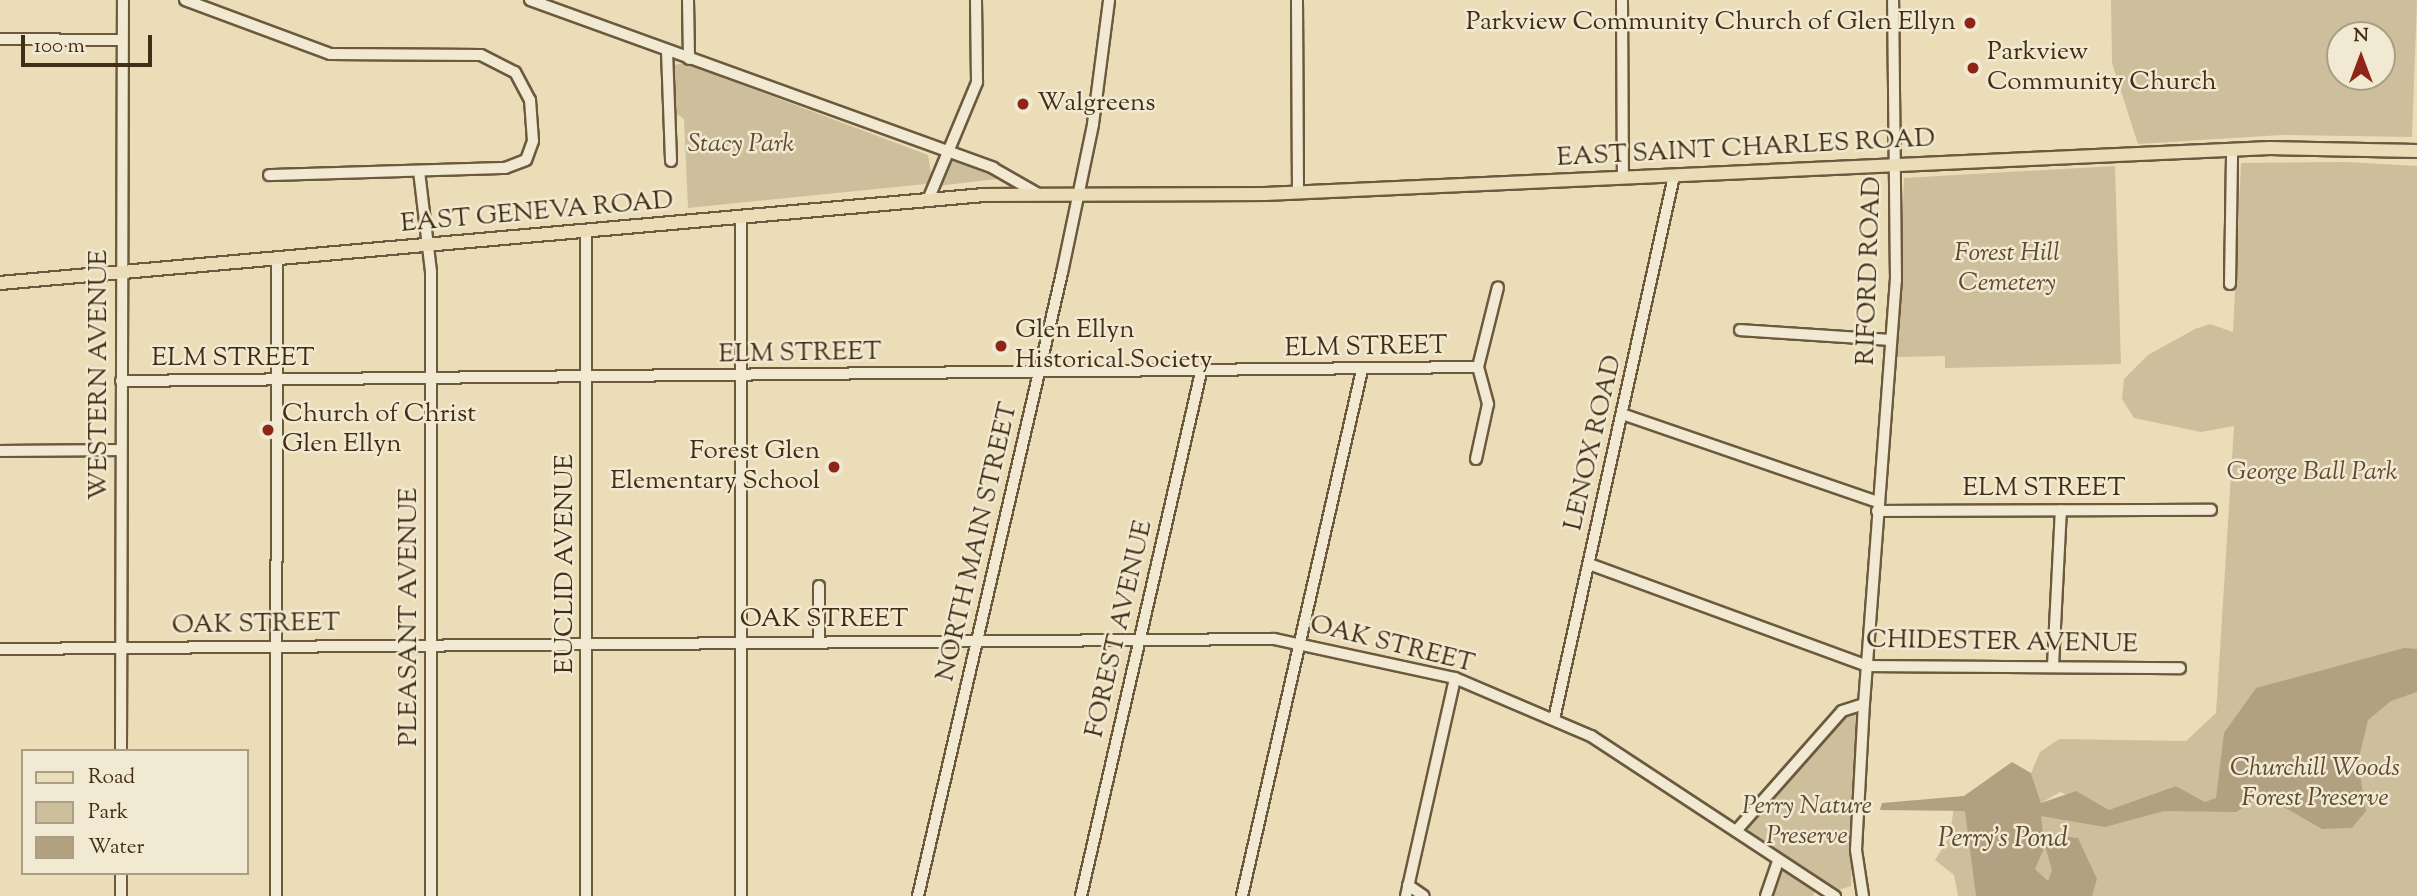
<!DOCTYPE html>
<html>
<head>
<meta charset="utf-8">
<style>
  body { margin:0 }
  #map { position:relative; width:2417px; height:896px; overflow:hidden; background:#eaddb8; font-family:"Sorts Mill Goudy",serif }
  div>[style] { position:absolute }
  .green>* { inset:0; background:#cdbf9c }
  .water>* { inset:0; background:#b1a181 }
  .roads { filter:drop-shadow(2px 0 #6c593e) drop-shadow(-2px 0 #6c593e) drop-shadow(0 2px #6c593e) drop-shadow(0 -2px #6c593e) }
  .minor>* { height:10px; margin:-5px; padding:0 5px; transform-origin:5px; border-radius:5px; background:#f1e9d1 }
  .major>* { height:12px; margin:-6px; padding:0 6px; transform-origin:6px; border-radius:6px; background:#eaddb8 }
  .dots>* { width:19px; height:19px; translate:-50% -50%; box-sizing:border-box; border:4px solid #f1e9d1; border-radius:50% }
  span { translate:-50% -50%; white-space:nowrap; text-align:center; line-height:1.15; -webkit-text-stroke:5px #f1e9d1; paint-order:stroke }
  .poi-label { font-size:26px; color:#422d16 }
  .right { translate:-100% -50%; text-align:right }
  .left { translate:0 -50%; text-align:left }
  .park-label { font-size:26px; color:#5e4a31; font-style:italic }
  .street-label { font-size:26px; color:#422d16 }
  .water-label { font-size:28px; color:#5e4a31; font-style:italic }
  .legend { position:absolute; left:21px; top:749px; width:228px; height:126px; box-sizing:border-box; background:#f1e9d1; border:2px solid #ab9e86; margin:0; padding:9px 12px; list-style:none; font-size:21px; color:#422d16 }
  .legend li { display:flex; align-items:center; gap:14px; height:35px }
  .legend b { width:35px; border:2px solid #ab9e86 }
  .north { position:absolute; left:2326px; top:21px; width:70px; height:70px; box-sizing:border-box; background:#f1e9d1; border:2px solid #ab9e86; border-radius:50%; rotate:0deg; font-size:19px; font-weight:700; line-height:28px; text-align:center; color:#422d16 }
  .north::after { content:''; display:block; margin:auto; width:24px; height:32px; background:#8f2418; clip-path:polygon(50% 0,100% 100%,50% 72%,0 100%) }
  .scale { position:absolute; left:21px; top:35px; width:131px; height:32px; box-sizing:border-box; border:4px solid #422d16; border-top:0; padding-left:9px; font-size:21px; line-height:24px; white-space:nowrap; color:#422d16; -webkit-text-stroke:5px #f1e9d1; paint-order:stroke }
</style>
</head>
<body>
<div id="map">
  <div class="green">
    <div style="clip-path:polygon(evenodd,2111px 0,2417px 0,2412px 137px,2282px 135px,2138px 144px,2112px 63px,2111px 0,2340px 35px,2382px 35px,2382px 77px,2340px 77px,2340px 35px)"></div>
    <div style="clip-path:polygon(684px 63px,928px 155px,932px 178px,926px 184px,688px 208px,684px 119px,673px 111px,674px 65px)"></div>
    <div style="clip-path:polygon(951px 157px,1004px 176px,1004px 178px,938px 186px)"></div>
    <div style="clip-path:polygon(2347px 162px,2417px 166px,2417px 896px,1958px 896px,1954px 875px,1935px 860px,1949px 838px,1954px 808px,2053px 809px,2084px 820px,2205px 802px,2176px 786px,2109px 811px,2060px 792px,2041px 803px,2031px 773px,2040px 752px,2059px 739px,2186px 741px,2216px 713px,2234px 426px,2201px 432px,2134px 418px,2122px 399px,2124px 379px,2148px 355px,2195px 329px,2210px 324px,2233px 332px,2241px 163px)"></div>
    <div style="clip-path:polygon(2115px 166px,2121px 364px,1945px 368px,1945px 356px,1897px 357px,1904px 178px)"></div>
    <div style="clip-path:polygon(1856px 712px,1851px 886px,1839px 890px,1819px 881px,1813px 896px,1762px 896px,1777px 854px,1750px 836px,1748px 825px,1847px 713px)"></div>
  </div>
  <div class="water">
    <div style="clip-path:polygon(evenodd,2404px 648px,2417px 649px,2417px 692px,2391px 701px,2368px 720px,2358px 762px,2366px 811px,2352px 828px,2322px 829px,2263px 795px,2236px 812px,2164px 811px,2105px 827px,2041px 816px,2043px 834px,2078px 838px,2097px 879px,2092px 896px,1976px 896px,1965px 811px,1880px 810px,1882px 803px,1964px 796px,2012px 762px,2031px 773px,2041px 803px,2076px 791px,2109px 810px,2176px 786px,2205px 802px,2216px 798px,2224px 733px,2256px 688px,2404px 648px,2045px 846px,2052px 870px,2048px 881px,2035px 869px,2045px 846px)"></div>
  </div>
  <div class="roads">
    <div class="minor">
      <div style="left:185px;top:0;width:155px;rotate:20.4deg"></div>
      <div style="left:330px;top:54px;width:151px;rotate:0.4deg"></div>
      <div style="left:481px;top:55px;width:38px;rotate:27deg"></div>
      <div style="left:515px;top:72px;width:32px;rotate:62deg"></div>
      <div style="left:530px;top:100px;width:41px;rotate:85.8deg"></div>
      <div style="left:533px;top:141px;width:20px;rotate:110deg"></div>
      <div style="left:526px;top:160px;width:22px;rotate:159deg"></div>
      <div style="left:505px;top:168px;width:236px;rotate:178.3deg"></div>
      <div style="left:530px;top:0;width:493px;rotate:19.9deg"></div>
      <div style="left:993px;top:168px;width:54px;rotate:29.9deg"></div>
      <div style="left:688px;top:0;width:59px;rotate:89deg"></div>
      <div style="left:1297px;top:0;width:192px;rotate:89.7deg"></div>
      <div style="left:1622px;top:0;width:178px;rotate:89.7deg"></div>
      <div style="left:0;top:39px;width:122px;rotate:0.5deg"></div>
      <div style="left:667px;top:51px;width:110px;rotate:87.9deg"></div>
      <div style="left:419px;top:171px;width:102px;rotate:83.2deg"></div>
      <div style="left:431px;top:272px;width:624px;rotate:90deg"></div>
      <div style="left:928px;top:200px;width:128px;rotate:-67.4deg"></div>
      <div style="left:977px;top:82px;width:82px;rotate:-90.7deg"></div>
      <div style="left:741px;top:218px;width:678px;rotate:90deg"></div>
      <div style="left:586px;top:232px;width:664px;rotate:90deg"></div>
      <div style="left:2230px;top:284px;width:134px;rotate:-89.1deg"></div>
      <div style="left:1740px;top:330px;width:150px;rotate:3.8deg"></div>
      <div style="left:1478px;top:367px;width:82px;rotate:-76deg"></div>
      <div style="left:121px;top:381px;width:1357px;rotate:-0.59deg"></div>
      <div style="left:1622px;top:414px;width:270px;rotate:19deg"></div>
      <div style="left:0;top:451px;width:120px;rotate:-0.5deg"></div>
      <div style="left:1476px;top:459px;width:56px;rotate:-77.7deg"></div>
      <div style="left:1488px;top:404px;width:38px;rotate:-105deg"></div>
      <div style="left:1877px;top:511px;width:334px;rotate:-0.2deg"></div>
      <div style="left:1589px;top:564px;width:296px;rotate:20.1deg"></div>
      <div style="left:1867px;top:666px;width:313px;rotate:0.4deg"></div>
      <div style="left:819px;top:586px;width:55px;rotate:90deg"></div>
      <div style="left:0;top:649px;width:1274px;rotate:-0.45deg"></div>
      <div style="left:1274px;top:639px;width:185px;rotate:12.2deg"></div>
      <div style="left:1455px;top:678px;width:148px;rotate:23.1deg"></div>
      <div style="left:1591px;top:736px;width:292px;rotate:33.3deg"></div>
      <div style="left:2053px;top:666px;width:156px;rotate:-87.1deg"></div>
      <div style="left:1554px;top:719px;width:556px;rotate:-77.54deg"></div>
      <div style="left:121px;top:751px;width:751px;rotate:-89.85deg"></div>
      <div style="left:1736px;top:831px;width:160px;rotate:-48.5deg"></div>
      <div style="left:1842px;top:711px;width:23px;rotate:-18deg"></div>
      <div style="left:121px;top:873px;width:23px;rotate:90deg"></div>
      <div style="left:1408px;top:885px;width:19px;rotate:35deg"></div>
      <div style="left:276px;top:896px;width:638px;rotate:-89.91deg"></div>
      <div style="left:918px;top:896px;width:639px;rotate:-76.99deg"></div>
      <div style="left:1062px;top:273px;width:152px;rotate:-78.2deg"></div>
      <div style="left:1093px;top:124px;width:125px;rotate:-82.6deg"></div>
      <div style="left:1081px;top:896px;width:538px;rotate:-77.1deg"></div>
      <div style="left:1242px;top:896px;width:540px;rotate:-77.15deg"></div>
      <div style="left:1406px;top:896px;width:223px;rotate:-77.3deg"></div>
      <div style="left:1766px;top:896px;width:37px;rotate:-71deg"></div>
      <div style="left:1863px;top:896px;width:47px;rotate:-98.7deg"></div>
      <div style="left:1856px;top:850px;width:146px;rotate:-86.9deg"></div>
      <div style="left:1864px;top:704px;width:425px;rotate:-85.7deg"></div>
      <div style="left:1896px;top:280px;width:280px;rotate:-90.6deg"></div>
    </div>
    <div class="major">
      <div style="left:0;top:283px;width:989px;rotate:-5.11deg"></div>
      <div style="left:985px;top:195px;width:280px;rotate:-0.2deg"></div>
      <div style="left:1265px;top:194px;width:1006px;rotate:-2.62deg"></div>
      <div style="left:2270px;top:148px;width:147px;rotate:1.2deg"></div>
    </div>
  </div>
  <div class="dots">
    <div style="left:1970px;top:23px;background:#8f2418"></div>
    <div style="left:1973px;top:68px;background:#8f2418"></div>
    <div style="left:1023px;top:104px;background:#8f2418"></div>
    <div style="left:1001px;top:346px;background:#8f2418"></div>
    <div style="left:268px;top:430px;background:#8f2418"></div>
    <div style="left:834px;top:467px;background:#8f2418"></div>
  </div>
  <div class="poi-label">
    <span class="right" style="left:1956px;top:23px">Parkview Community Church of Glen Ellyn</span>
    <span class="left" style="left:1987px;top:68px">Parkview<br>Community Church</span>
    <span class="left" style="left:1037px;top:104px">Walgreens</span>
    <span class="left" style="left:1015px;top:346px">Glen Ellyn<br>Historical Society</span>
    <span class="left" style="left:282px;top:430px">Church of Christ<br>Glen Ellyn</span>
    <span class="right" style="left:820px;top:467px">Forest Glen<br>Elementary School</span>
  </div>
  <div class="park-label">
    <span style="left:741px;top:145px">Stacy Park</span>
    <span style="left:2007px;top:269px">Forest Hill<br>Cemetery</span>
    <span style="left:2312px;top:473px">George Ball Park</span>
    <span style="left:2315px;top:784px">Churchill Woods<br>Forest Preserve</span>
    <span style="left:1807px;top:822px">Perry Nature<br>Preserve</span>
  </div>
  <div class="street-label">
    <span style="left:1746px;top:149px;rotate:-3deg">EAST SAINT CHARLES ROAD</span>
    <span style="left:537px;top:213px;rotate:-5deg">EAST GENEVA ROAD</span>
    <span style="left:1870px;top:271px;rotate:-88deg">RIFORD ROAD</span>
    <span style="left:1366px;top:348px;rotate:-1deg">ELM STREET</span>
    <span style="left:800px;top:354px;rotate:-1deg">ELM STREET</span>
    <span style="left:233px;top:359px">ELM STREET</span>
    <span style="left:100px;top:375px;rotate:-90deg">WESTERN AVENUE</span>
    <span style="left:1594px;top:443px;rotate:-77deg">LENOX ROAD</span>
    <span style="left:2044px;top:489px">ELM STREET</span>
    <span style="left:978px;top:542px;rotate:-77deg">NORTH MAIN STREET</span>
    <span style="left:566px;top:564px;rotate:-90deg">EUCLID AVENUE</span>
    <span style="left:410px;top:617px;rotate:-90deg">PLEASANT AVENUE</span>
    <span style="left:824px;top:620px">OAK STREET</span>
    <span style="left:256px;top:625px;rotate:-1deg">OAK STREET</span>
    <span style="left:1120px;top:629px;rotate:-77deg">FOREST AVENUE</span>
    <span style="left:2002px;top:643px;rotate:1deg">CHIDESTER AVENUE</span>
    <span style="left:1392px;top:645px;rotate:14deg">OAK STREET</span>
  </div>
  <div class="water-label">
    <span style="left:2003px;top:839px">Perry's Pond</span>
  </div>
  <ul class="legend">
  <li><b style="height:9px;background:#eaddb8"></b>Road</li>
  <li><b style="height:19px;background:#cdbf9c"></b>Park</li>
  <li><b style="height:19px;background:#b1a181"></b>Water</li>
  </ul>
  <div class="north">N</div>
  <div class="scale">100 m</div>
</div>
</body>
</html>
